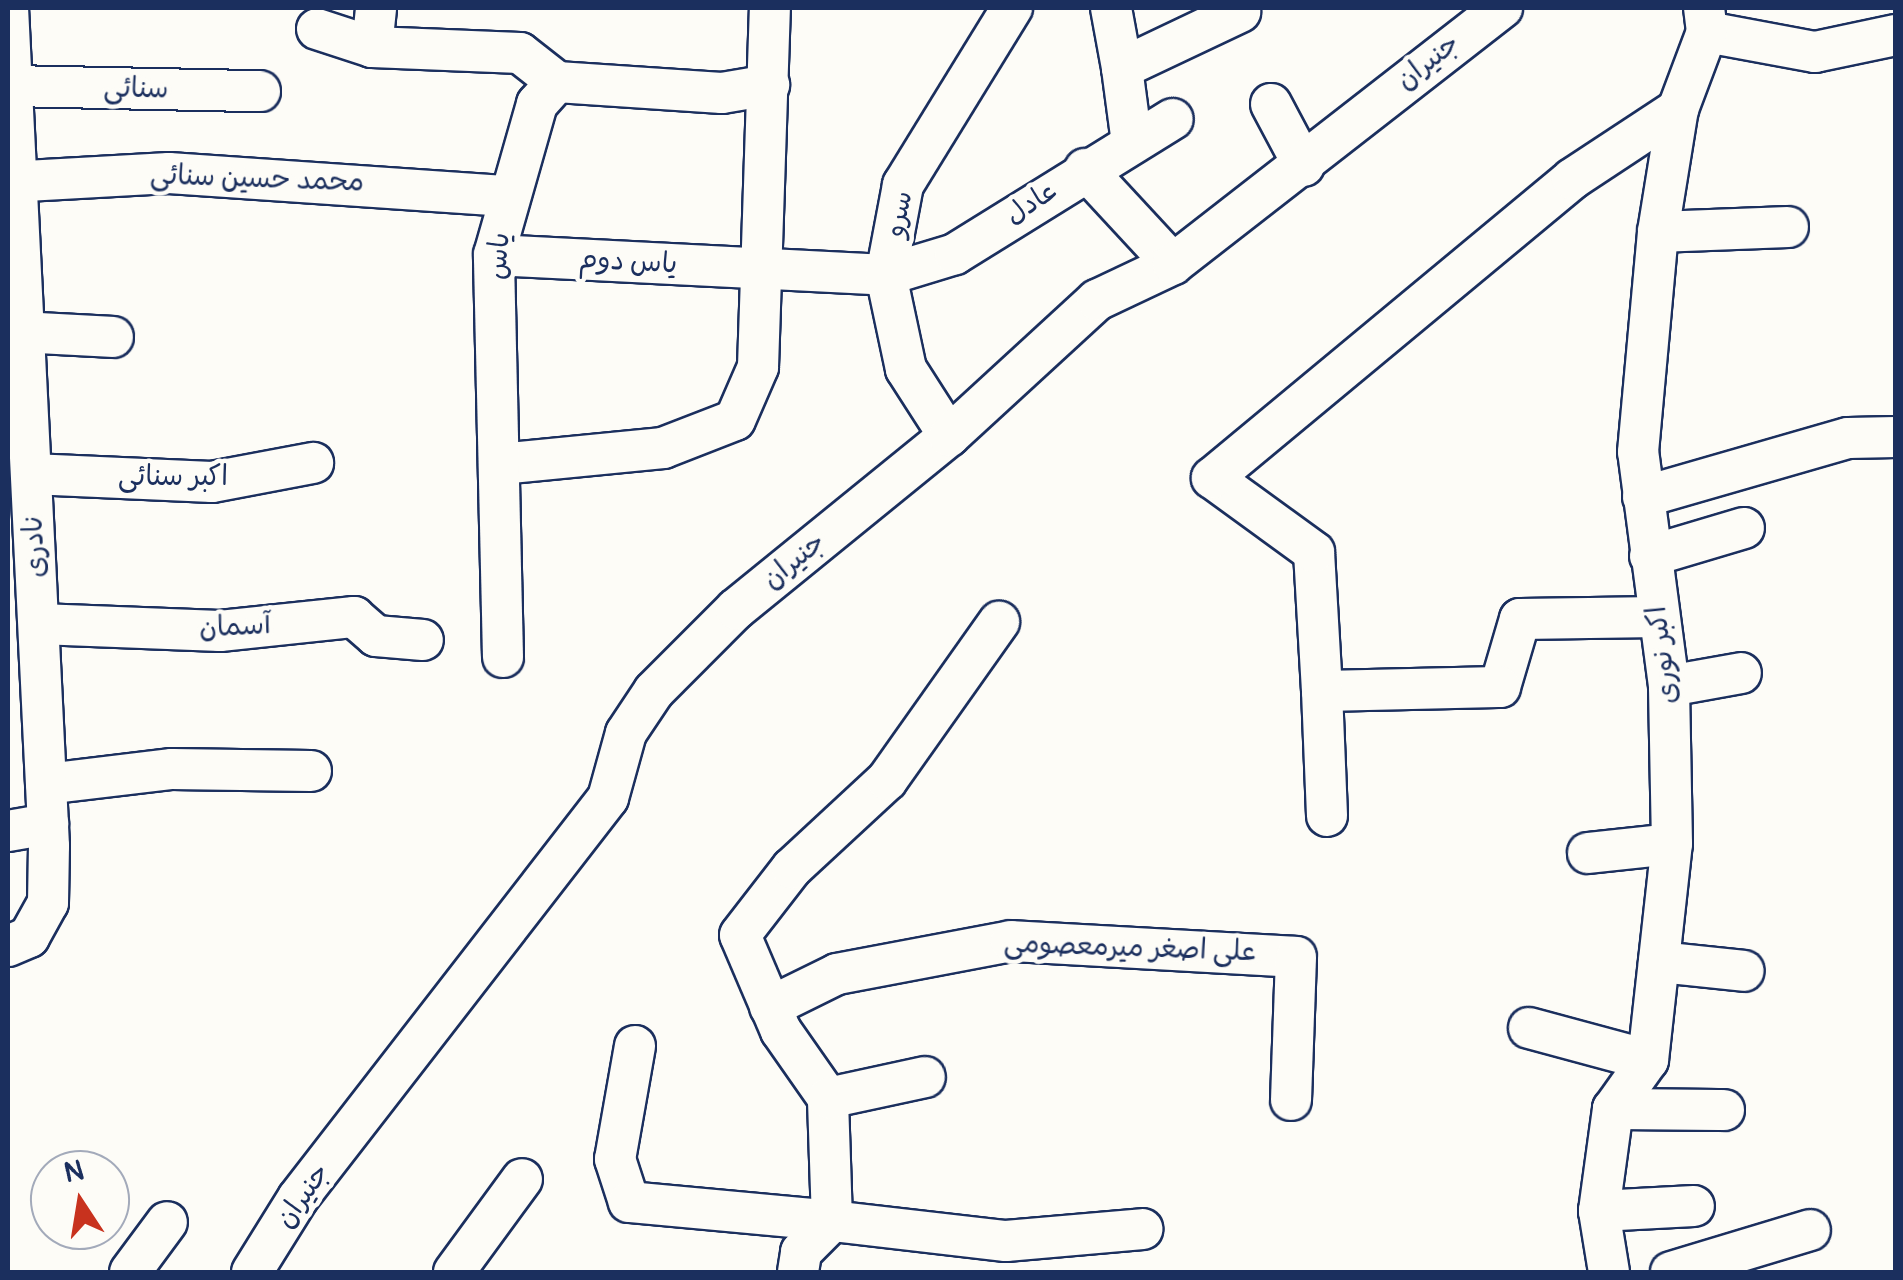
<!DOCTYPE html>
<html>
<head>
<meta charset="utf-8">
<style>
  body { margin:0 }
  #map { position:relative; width:1903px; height:1280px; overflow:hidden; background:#fdfcf7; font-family:Pangolin,"Playpen Sans Arabic",sans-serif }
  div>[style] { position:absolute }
  .roads { filter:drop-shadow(2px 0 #1b2f5e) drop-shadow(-2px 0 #1b2f5e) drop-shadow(0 2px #1b2f5e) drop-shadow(0 -2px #1b2f5e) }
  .minor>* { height:40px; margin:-20px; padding:0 20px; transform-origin:20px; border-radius:20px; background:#fdfcf7 }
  span { translate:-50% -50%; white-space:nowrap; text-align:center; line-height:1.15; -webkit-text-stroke:9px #fdfcf7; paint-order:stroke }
  .street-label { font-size:28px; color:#1b2f5e }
  .frame { position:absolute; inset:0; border:10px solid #1b2f5e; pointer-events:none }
  .north { position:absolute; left:30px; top:1150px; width:100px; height:100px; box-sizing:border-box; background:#fdfcf7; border:2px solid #a3aaba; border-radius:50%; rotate:348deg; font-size:28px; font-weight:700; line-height:40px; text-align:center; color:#1b2f5e }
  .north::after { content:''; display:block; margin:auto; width:35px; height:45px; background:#c8321e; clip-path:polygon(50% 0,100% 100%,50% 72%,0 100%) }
</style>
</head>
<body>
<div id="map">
  <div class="roads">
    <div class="minor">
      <div style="left:1111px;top:8px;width:61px;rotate:79.6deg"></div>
      <div style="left:1122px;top:68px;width:131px;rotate:-25.4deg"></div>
      <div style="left:317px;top:29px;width:58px;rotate:18.1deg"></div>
      <div style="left:372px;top:47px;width:148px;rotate:2.3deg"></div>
      <div style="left:520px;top:53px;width:47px;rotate:38.1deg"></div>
      <div style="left:1707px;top:32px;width:110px;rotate:10.5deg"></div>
      <div style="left:1815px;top:52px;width:83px;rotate:-11.9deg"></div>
      <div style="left:372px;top:47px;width:39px;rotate:-84deg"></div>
      <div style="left:1122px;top:68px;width:76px;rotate:82.4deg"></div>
      <div style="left:11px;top:86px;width:249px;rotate:1.2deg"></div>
      <div style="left:1271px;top:104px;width:70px;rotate:62deg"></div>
      <div style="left:1085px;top:169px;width:129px;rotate:47.2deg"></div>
      <div style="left:8px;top:182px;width:161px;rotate:-3.2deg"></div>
      <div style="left:169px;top:173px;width:338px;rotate:3.9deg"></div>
      <div style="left:1658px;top:232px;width:130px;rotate:-2.2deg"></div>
      <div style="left:494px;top:255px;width:393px;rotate:2.9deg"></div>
      <div style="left:886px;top:275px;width:72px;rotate:-16.9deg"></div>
      <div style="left:955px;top:254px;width:256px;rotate:-31.8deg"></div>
      <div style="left:21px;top:332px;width:92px;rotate:3.1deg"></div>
      <div style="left:949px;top:436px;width:80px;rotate:-122.7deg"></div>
      <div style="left:906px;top:369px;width:96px;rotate:-102deg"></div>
      <div style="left:886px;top:275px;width:92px;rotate:-79.3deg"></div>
      <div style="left:903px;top:185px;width:208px;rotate:-58.4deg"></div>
      <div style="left:500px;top:464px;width:164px;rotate:-5.6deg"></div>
      <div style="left:663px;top:448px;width:77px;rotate:-21.3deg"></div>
      <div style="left:735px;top:420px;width:58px;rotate:-66.5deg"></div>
      <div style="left:758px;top:367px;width:359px;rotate:-88.1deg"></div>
      <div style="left:31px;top:474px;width:181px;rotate:2.5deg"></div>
      <div style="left:212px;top:482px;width:103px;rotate:-10.7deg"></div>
      <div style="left:1643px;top:497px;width:213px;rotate:-16.1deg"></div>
      <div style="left:1848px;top:438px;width:48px;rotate:-1.2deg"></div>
      <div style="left:1650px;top:556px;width:98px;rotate:-16.6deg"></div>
      <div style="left:1659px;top:617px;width:139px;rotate:179.2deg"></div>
      <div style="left:1520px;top:619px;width:71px;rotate:106.4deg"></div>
      <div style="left:1500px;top:687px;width:178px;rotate:178.7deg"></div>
      <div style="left:1322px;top:691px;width:139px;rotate:-93.3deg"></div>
      <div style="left:1314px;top:552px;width:126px;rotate:-144deg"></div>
      <div style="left:1212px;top:478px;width:468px;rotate:-39.7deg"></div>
      <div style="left:1572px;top:179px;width:127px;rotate:-33.4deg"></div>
      <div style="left:39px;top:624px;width:181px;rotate:2.2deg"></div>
      <div style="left:220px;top:631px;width:135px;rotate:-6deg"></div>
      <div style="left:354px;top:617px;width:29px;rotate:41deg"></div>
      <div style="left:376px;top:636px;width:47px;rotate:4.9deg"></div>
      <div style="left:503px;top:657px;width:402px;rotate:-91.3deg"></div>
      <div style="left:494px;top:255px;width:157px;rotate:-74.1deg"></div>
      <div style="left:537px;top:104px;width:30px;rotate:-48deg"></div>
      <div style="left:557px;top:82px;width:165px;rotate:3.8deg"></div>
      <div style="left:722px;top:93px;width:48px;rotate:-9.7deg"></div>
      <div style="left:1669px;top:686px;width:73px;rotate:-10.2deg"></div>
      <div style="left:1322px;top:691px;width:125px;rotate:87.7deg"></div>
      <div style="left:46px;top:784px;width:127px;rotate:-6.8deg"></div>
      <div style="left:172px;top:769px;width:139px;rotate:0.8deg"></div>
      <div style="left:8px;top:831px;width:41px;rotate:-9.9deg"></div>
      <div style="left:1588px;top:853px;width:84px;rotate:-6.1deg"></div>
      <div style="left:8px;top:946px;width:23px;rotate:-23deg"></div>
      <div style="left:29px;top:937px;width:39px;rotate:-61deg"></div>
      <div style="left:48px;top:903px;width:57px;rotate:-89deg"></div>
      <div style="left:49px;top:846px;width:839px;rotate:-92.8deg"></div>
      <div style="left:1659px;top:962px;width:85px;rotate:6deg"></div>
      <div style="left:770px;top:1007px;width:75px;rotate:-26.2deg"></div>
      <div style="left:837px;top:974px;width:177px;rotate:-10.7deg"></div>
      <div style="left:1011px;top:941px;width:285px;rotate:3.2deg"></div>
      <div style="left:1296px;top:957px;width:143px;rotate:92deg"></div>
      <div style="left:1529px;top:1028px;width:123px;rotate:15.1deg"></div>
      <div style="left:635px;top:1046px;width:115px;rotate:100deg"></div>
      <div style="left:615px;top:1159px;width:45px;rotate:72deg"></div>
      <div style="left:629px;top:1202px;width:204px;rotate:5.3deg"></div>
      <div style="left:832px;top:1221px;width:123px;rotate:-91.9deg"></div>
      <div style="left:828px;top:1098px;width:82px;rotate:-125deg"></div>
      <div style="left:781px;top:1031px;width:104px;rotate:-113.1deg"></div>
      <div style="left:740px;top:935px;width:85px;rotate:-52.2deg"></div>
      <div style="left:792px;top:868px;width:129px;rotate:-42.8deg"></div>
      <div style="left:887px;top:780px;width:194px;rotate:-54.7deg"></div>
      <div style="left:828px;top:1098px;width:99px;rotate:-12.2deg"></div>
      <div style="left:1613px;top:1109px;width:111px;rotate:0.5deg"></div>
      <div style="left:1599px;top:1211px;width:95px;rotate:-3deg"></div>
      <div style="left:130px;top:1272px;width:62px;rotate:-53.5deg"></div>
      <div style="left:252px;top:1272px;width:87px;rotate:-58.1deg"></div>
      <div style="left:298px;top:1198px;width:506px;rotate:-52.22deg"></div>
      <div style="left:608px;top:798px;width:67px;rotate:-74.5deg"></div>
      <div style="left:626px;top:733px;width:50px;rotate:-56.3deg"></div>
      <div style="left:654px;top:691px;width:116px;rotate:-45deg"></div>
      <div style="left:736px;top:609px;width:274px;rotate:-39.1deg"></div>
      <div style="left:949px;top:436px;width:201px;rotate:-42.6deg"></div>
      <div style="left:1097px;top:300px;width:84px;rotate:-25.3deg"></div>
      <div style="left:1173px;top:264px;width:417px;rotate:-37.9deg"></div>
      <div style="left:454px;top:1272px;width:115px;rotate:-53.8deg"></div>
      <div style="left:798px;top:1272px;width:20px;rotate:-81deg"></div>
      <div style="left:801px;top:1252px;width:44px;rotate:-45deg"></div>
      <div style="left:832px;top:1221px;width:175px;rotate:6.6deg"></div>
      <div style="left:1006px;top:1241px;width:137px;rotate:-5deg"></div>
      <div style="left:1609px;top:1272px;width:62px;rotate:-99.3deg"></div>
      <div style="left:1599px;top:1211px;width:103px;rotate:-82.2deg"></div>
      <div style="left:1613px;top:1109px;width:60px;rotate:-54.5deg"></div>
      <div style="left:1648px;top:1060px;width:217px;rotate:-83.7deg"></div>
      <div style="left:1672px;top:844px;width:158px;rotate:-91.1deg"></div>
      <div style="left:1669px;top:686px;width:236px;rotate:-97.5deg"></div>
      <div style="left:1638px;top:452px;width:221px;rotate:-84.8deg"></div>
      <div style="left:1658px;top:232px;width:125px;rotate:-80.8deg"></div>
      <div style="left:1678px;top:109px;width:82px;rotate:-69.4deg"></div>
      <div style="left:1707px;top:32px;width:24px;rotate:-97deg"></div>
      <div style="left:1671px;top:1272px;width:145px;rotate:-16.8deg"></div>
    </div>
  </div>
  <div class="street-label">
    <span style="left:1428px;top:62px;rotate:-38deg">جنیران</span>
    <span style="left:136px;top:89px;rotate:1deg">سنائی</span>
    <span style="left:257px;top:179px;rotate:2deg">محمد حسین سنائی</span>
    <span style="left:1032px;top:203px;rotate:-33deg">عادل</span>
    <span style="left:899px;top:214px;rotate:-77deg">سرو</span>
    <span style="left:499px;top:256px;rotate:-85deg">یاس</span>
    <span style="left:628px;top:262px;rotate:3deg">یاس دوم</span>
    <span style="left:173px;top:477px">اکبر سنائی</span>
    <span style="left:35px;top:546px;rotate:-93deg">نادری</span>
    <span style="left:794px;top:561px;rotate:-39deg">جنیران</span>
    <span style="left:235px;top:627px;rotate:-3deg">آسمان</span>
    <span style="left:1663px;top:655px;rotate:-97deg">اکبر نوری</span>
    <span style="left:1130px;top:948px;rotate:2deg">علی اصغر میرمعصومی</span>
    <span style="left:303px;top:1196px;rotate:-55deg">جنیران</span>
  </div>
  <div class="frame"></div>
  <div class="north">N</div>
</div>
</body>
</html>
